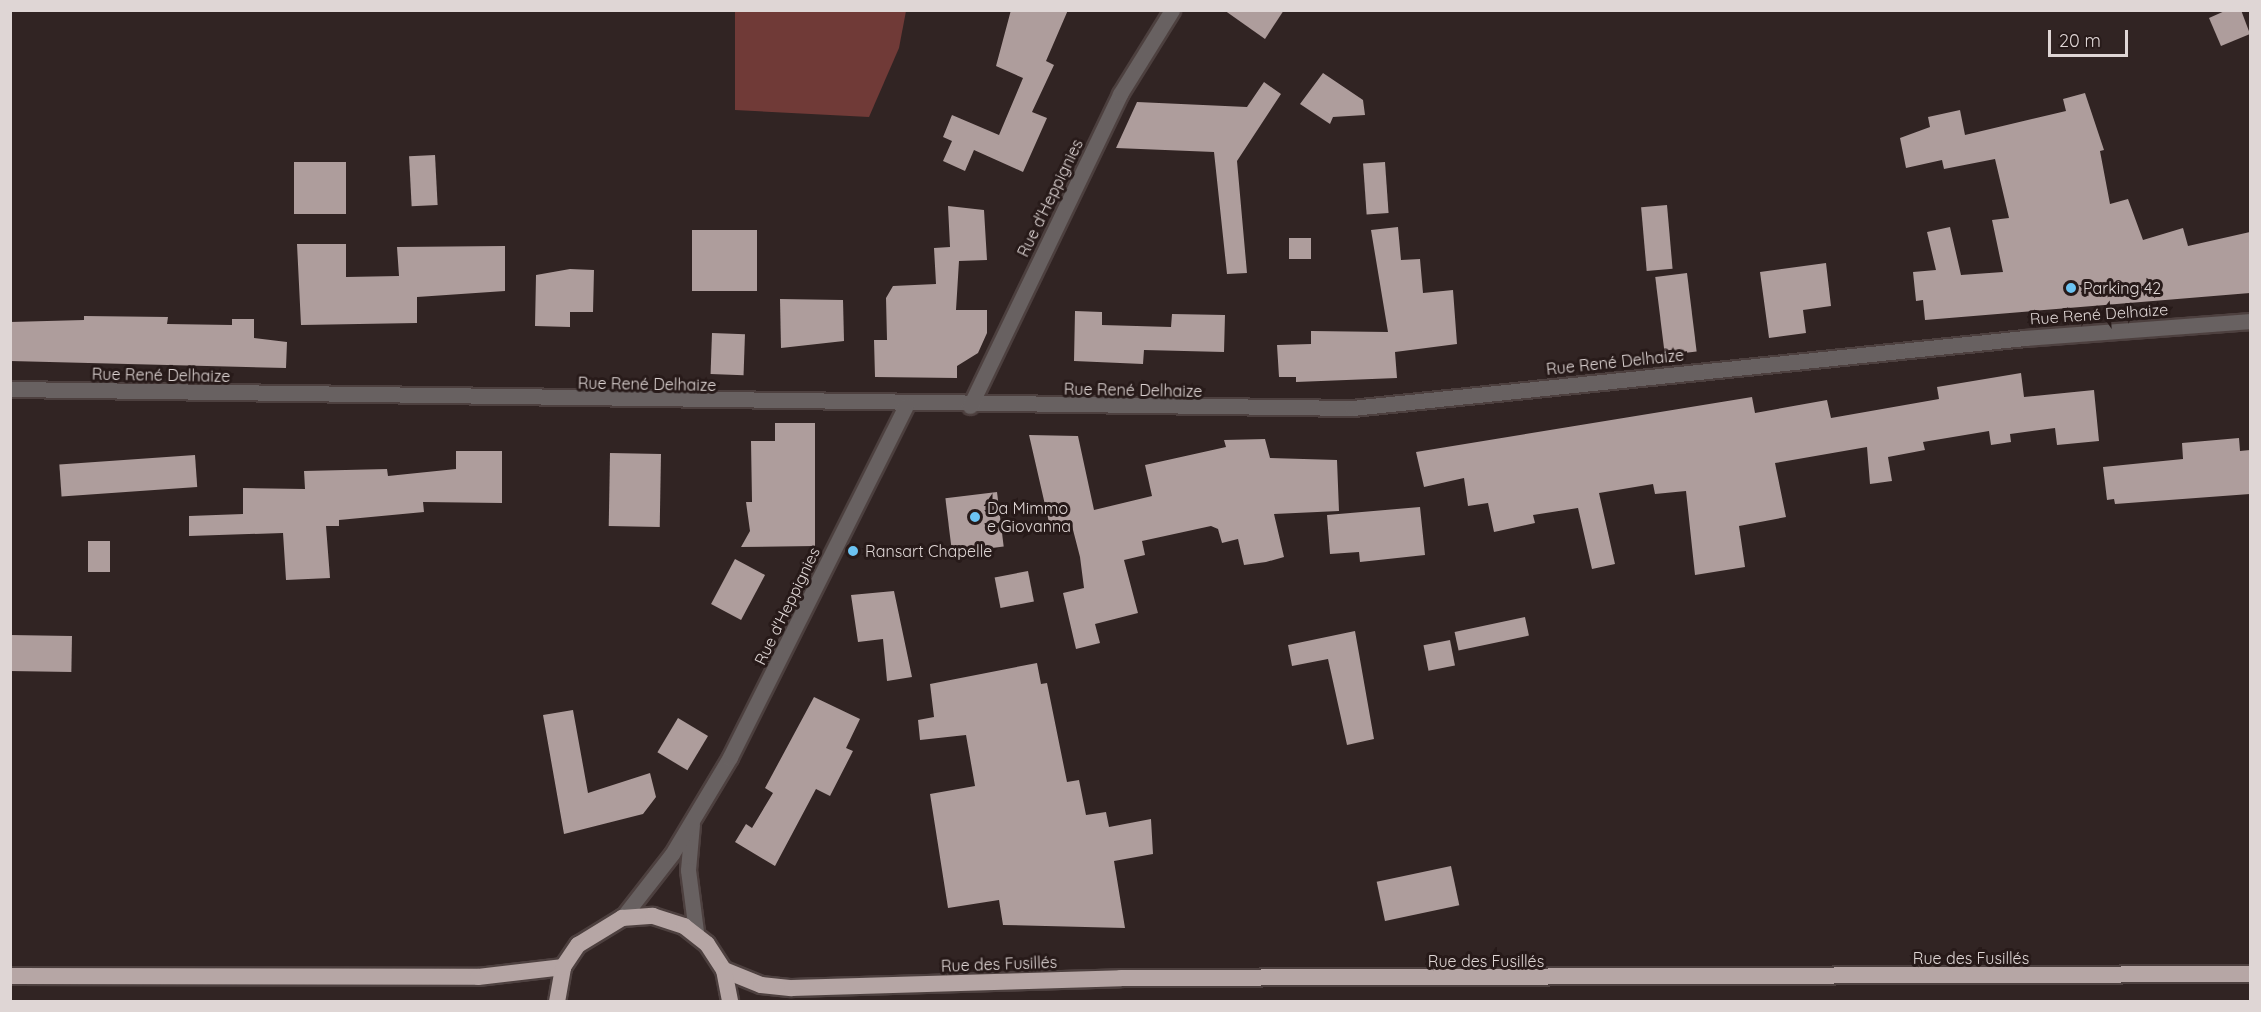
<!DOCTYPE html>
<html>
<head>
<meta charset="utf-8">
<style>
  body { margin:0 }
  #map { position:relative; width:2261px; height:1012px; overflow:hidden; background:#312423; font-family:Quicksand,sans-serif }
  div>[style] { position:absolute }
  .green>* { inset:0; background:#703a37 }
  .building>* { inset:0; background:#ae9d9c; transform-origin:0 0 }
  .roads { filter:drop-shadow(2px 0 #4d403f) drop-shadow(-2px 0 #4d403f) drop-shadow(0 2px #4d403f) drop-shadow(0 -2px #4d403f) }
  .tertiary>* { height:15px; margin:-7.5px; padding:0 7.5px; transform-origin:7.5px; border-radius:7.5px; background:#686161 }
  .trunk>* { height:16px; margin:-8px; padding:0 8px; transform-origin:8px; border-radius:8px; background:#b6a6a5 }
  .dots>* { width:16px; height:16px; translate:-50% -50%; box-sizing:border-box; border:3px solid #271a19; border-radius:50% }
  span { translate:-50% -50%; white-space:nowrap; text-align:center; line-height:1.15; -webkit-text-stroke:6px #271a19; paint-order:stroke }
  .street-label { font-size:16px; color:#dfd6d5 }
  .poi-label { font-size:16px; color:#dfd6d5 }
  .left { translate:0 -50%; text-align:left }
  .frame { position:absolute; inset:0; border:12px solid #dfd6d5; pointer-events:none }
  .scale { position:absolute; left:2048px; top:30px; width:80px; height:27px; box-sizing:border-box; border:3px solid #dfd6d5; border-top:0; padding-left:8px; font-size:18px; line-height:21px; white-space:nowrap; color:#dfd6d5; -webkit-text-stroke:4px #271a19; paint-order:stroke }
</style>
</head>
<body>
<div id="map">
  <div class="green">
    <div style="clip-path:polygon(735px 11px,906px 11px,899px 48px,869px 117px,735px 110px)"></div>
  </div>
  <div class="building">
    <div style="clip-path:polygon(1011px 10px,1068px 10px,1046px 61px,1054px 65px,1032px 112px,1047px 118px,1023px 172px,974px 150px,965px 171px,943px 161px,952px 141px,943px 137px,952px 115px,999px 135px,1023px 78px,996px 66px)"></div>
    <div style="clip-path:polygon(1224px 10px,1284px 10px,1265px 39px)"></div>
    <div style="clip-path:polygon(2227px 10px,2241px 10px,2250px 34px,2221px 46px,2209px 18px)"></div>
    <div style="clip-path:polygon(1323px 73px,1363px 100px,1365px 115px,1333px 117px,1330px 124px,1300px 104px)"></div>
    <div style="clip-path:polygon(1264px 82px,1281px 94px,1237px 161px,1247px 273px,1227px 274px,1214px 152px,1116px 148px,1137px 102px,1247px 107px)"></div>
    <div style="clip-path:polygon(2085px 93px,2104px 150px,2100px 151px,2110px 204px,2128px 199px,2143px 240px,2183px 228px,2188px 246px,2250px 232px,2250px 293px,1925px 320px,1923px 300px,1916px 301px,1913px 272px,1936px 270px,1927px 232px,1950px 227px,1961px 275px,2003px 272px,1992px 220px,2009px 218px,1995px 159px,1944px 169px,1942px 160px,1906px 168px,1900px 138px,1930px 127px,1928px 117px,1960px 110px,1965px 135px,2066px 111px,2063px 99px)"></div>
    <div style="left:435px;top:155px;width:50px;height:26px;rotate:87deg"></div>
    <div style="left:294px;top:162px;width:52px;height:52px"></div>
    <div style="left:1385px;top:162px;width:51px;height:22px;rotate:86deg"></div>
    <div style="left:1667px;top:205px;width:64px;height:26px;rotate:85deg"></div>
    <div style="clip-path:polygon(948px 206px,984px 210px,987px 260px,959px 261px,956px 310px,987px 310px,987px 333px,978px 353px,957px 366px,957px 378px,875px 377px,874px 340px,887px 340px,886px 298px,893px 286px,936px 284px,934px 248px,950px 247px)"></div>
    <div style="clip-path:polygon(1398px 227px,1401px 260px,1420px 259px,1423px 293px,1453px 290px,1457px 344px,1395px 352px,1397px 378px,1296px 382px,1296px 377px,1279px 377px,1277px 345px,1311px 344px,1311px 331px,1388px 332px,1371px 230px)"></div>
    <div style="left:757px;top:230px;width:61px;height:65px;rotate:90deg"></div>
    <div style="left:1311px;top:238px;width:21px;height:22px;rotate:90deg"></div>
    <div style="clip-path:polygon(297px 244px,346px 244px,346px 277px,399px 276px,397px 247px,505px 246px,505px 291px,417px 297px,417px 323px,301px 325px)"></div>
    <div style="clip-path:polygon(1826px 263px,1831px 306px,1803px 310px,1806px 333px,1769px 338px,1760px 272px)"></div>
    <div style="clip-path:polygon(570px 269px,594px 270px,593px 312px,570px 312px,570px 327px,535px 326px,536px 275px)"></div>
    <div style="left:1687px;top:273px;width:79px;height:32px;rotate:83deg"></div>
    <div style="clip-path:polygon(780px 299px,843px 300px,844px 341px,781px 348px)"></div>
    <div style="clip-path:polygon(1075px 311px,1102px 312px,1102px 325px,1171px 327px,1172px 314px,1225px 315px,1224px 352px,1144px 350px,1143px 364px,1074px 361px)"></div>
    <div style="clip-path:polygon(84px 316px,168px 317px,167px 324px,232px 325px,232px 319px,254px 319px,254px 338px,287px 342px,286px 368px,10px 361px,10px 322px,84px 320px)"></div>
    <div style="left:712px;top:333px;width:33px;height:41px;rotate:2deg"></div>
    <div style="clip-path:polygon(2021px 373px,2024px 397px,2094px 390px,2099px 441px,2057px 445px,2055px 428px,2010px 434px,2011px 442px,1991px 445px,1989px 431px,1923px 442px,1925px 450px,1888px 457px,1892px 481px,1870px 484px,1867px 447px,1775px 463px,1786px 517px,1739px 526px,1745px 567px,1695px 575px,1686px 491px,1655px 494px,1653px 484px,1599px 493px,1615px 564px,1592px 569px,1578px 508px,1533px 515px,1535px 523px,1494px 532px,1488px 503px,1468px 506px,1464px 478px,1424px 487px,1416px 452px,1752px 397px,1755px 413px,1827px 400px,1831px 418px,1939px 399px,1937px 387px)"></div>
    <div style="clip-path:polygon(775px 423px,815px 423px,815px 546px,741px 547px,750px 531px,746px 502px,752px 502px,751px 441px,775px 441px)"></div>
    <div style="clip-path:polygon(1029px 435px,1078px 436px,1094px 510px,1152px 496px,1145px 465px,1226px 447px,1224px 440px,1265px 439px,1270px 458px,1337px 460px,1339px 511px,1274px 514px,1284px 557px,1266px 562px,1244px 565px,1238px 539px,1222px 543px,1218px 529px,1211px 526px,1142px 541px,1145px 555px,1124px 560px,1138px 613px,1095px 624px,1100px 643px,1076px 649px,1063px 593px,1084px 588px,1080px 557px,1072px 526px,1051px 531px)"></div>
    <div style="clip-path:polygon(2239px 438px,2240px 451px,2250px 450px,2250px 494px,2115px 504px,2114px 499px,2107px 500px,2103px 467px,2183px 459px,2182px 443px)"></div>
    <div style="clip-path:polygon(456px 451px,502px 451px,502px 503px,423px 502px,424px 512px,339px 520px,339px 526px,326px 526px,330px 578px,286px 580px,283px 533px,189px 536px,189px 516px,243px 514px,243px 488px,305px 489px,304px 471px,387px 469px,388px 476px,456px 469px)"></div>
    <div style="left:610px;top:453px;width:51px;height:73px;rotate:1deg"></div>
    <div style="left:195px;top:455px;width:32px;height:136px;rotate:86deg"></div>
    <div style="left:997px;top:492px;width:55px;height:52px;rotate:83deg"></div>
    <div style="clip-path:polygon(1420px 507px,1425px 555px,1360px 562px,1359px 552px,1330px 554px,1327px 515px)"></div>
    <div style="left:110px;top:541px;width:31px;height:22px;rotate:90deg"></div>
    <div style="left:735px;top:559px;width:34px;height:51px;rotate:28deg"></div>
    <div style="left:1028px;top:571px;width:31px;height:34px;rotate:79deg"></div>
    <div style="clip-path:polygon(894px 591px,912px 677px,887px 681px,883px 639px,858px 642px,851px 595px)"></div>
    <div style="left:1525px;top:617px;width:19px;height:72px;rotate:78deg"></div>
    <div style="clip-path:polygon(1355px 631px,1374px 739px,1347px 745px,1328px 659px,1292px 666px,1288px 645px)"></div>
    <div style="left:10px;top:635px;width:62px;height:36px;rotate:1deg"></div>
    <div style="left:1450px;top:640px;width:26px;height:27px;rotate:79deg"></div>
    <div style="clip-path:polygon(1037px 663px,1041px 684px,1047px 683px,1067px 782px,1079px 780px,1086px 815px,1106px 812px,1109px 827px,1151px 819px,1153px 854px,1114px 861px,1125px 928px,1003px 925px,999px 900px,948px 908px,930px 794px,975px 786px,966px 735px,920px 740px,918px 720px,934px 717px,930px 684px)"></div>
    <div style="clip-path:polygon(814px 697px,860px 719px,846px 748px,853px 751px,830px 796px,816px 789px,775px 866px,735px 842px,746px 824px,752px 828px,773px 793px,765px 788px)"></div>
    <div style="clip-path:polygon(573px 710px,588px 793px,650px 773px,656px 797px,643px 814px,564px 834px,543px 715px)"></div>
    <div style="left:678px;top:718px;width:35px;height:40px;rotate:31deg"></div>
    <div style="left:1451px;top:866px;width:40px;height:76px;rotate:78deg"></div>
  </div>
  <div class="roads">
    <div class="tertiary">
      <div style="left:10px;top:389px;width:1342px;rotate:0.81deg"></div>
      <div style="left:1352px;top:408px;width:677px;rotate:-5.94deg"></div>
      <div style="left:2025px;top:338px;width:226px;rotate:-4.3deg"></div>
      <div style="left:970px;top:406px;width:346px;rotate:-64.3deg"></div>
      <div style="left:1120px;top:94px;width:99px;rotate:-58.2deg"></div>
      <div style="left:692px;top:824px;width:46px;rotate:95deg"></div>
      <div style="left:688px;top:870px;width:63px;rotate:82.6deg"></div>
      <div style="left:622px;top:918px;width:81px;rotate:-52deg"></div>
      <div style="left:672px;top:854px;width:113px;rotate:-59.1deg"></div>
      <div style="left:730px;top:757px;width:393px;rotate:-63.4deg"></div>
    </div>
    <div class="trunk">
      <div style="left:724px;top:970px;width:40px;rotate:22deg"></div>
      <div style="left:761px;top:985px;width:31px;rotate:6deg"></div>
      <div style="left:792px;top:988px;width:329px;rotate:-1.7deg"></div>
      <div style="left:1121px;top:978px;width:1129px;rotate:-0.2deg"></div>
      <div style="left:10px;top:976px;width:468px;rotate:0.1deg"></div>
      <div style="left:478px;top:977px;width:86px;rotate:-6.7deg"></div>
      <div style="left:557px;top:1002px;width:36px;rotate:-80deg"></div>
      <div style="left:563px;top:967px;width:27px;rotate:-56deg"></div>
      <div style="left:578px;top:945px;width:52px;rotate:-31.5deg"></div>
      <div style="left:622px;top:918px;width:31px;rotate:-4deg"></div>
      <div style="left:653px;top:916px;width:33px;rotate:18deg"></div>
      <div style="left:684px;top:926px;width:29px;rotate:38deg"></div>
      <div style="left:707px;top:944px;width:31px;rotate:57deg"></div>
      <div style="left:724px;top:970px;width:33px;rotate:79deg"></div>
    </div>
  </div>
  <div class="dots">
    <div style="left:2071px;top:288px;background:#6cc3f2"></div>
    <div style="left:975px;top:517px;background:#6cc3f2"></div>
    <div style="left:853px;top:551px;background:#6cc3f2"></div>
  </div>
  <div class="street-label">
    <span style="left:1050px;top:198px;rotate:-64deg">Rue d'Heppignies</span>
    <span style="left:2099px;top:314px;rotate:-4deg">Rue René Delhaize</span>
    <span style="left:1615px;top:362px;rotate:-6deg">Rue René Delhaize</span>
    <span style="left:161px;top:375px;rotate:1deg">Rue René Delhaize</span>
    <span style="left:647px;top:384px;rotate:1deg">Rue René Delhaize</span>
    <span style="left:1133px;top:390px;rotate:1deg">Rue René Delhaize</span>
    <span style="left:787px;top:606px;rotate:-64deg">Rue d'Heppignies</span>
    <span style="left:1971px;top:958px">Rue des Fusillés</span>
    <span style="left:1486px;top:961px">Rue des Fusillés</span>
    <span style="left:999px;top:964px;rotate:-2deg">Rue des Fusillés</span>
  </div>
  <div class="poi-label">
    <span class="left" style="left:2083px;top:288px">Parking 42</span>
    <span class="left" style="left:987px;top:517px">Da Mimmo<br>e Giovanna</span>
    <span class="left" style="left:865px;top:551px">Ransart Chapelle</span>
  </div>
  <div class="frame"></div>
  <div class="scale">20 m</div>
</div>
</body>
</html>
